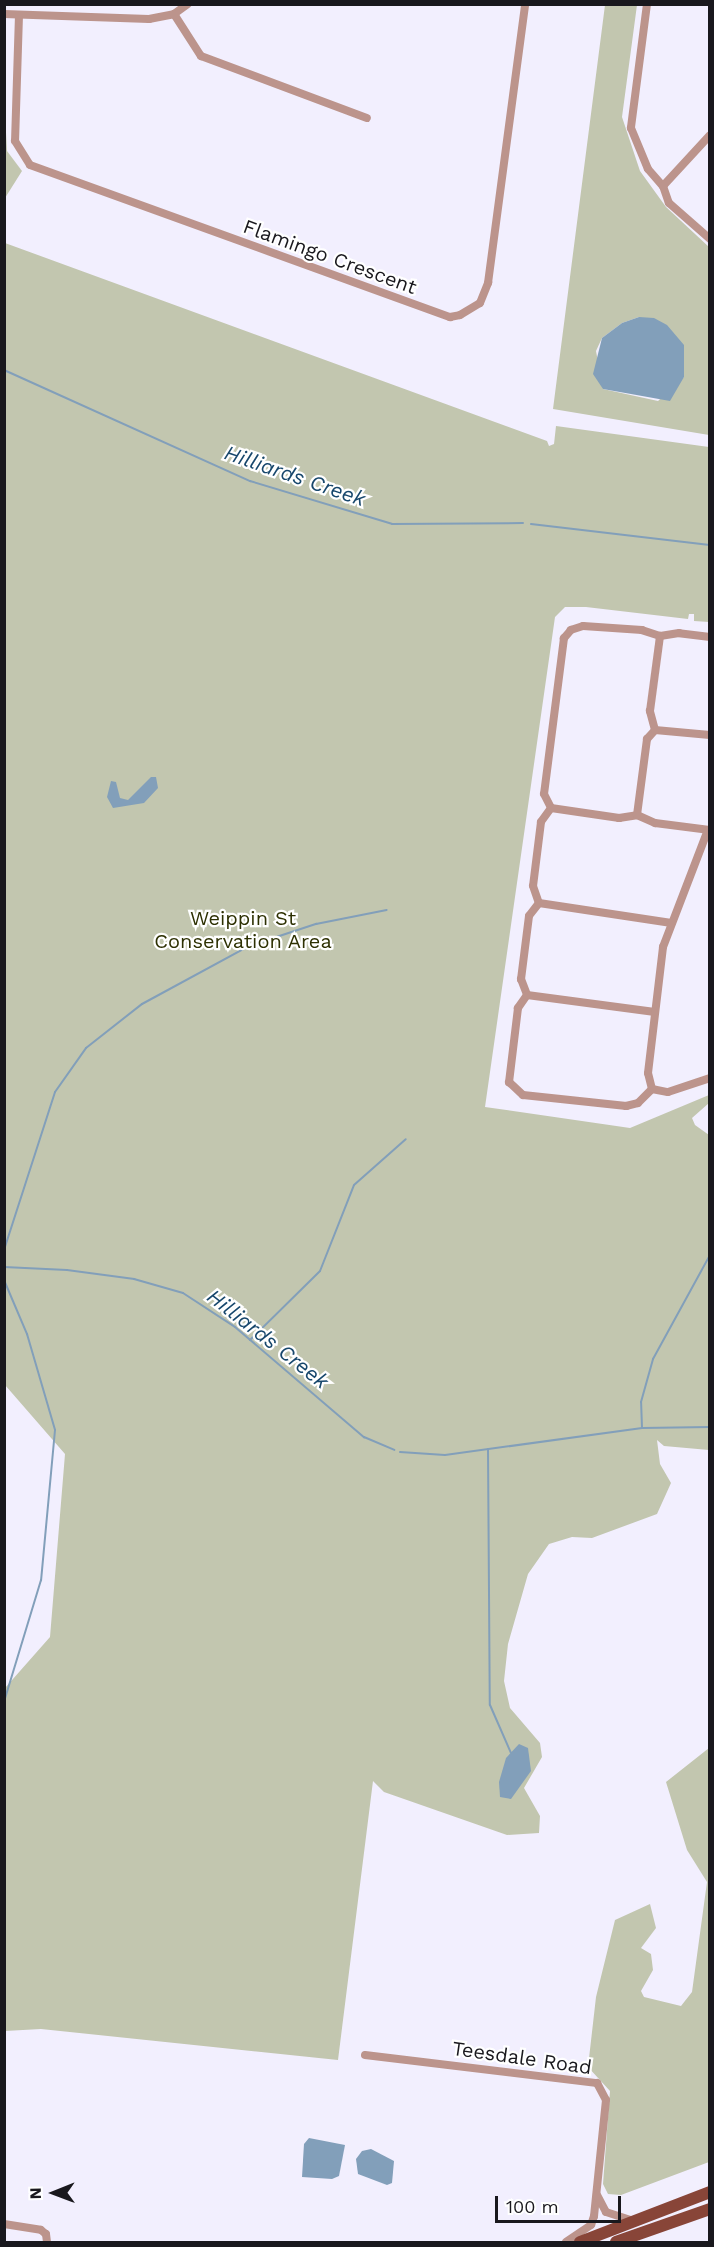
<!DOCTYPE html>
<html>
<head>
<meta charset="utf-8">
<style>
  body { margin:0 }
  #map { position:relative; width:714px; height:2247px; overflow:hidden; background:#f2effe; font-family:"Work Sans",sans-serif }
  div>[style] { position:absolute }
  .green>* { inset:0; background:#c2c6af }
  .water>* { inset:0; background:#829fba }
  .stream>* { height:2px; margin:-1px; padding:0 1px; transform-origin:1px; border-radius:1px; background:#829fba }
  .minor>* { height:8px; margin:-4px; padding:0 4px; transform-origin:4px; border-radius:4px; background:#bc948c }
  .primary>* { height:12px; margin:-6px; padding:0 6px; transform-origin:6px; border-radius:6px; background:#884538 }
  span { translate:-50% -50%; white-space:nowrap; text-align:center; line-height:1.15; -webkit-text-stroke:4.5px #fff; paint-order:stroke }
  .street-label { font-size:20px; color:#19181d }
  .park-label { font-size:20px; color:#2d3002 }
  .water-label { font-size:21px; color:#17476c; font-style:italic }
  .frame { position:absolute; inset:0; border:6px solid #19181d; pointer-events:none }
  .north { position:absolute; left:24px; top:2163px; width:60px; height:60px; -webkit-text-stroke:4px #fff; paint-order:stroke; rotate:269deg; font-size:16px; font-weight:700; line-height:24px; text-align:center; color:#19181d }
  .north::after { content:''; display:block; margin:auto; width:21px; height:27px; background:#19181d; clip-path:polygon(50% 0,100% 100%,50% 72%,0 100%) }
  .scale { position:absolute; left:495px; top:2196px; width:126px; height:27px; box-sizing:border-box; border:3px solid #19181d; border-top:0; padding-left:8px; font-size:18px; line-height:21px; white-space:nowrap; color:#19181d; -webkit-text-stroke:4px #fff; paint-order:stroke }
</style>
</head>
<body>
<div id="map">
  <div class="green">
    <div style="clip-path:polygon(evenodd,605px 5px,637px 5px,622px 117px,640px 171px,666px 207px,709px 247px,709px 435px,553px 409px,605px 5px,639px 317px,684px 363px,684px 377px,658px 401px,603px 389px,596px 351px,602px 338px,622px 323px,639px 317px)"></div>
    <div style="clip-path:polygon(5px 113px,7px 151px,22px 171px,5px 198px)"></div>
    <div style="clip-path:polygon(5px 243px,547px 441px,549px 446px,554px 444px,556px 426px,709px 447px,709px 622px,694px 621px,694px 614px,689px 614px,688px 619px,586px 607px,565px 607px,555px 617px,485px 1107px,630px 1128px,709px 1095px,709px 1103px,692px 1118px,695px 1125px,709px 1135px,709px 1450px,664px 1446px,657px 1440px,660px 1464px,671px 1483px,657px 1514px,592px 1538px,572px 1537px,549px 1544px,528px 1574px,508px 1644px,504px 1681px,510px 1708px,540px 1743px,542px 1757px,524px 1788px,540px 1816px,539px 1833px,507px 1835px,384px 1792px,373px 1781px,338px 2060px,41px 2029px,5px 2031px,5px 1688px,50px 1637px,65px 1454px,5px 1385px)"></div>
    <div style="clip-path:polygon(709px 1748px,709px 2162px,621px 2195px,608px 2194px,603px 2184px,610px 2091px,588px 2067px,596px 1997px,615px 1920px,650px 1904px,656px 1928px,641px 1948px,651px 1954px,653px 1970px,641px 1991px,644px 1997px,681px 2006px,692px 1992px,707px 1882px,687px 1850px,666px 1782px)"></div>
  </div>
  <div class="water">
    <div style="clip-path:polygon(639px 317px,654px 318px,667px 325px,684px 345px,684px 377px,670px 401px,603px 389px,593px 374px,602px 338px,622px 323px)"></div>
    <div style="clip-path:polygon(151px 777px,156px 777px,158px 788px,144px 803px,113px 808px,107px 797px,111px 781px,116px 782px,120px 798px,128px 800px)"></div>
    <div style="clip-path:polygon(519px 1744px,528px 1748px,531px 1771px,511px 1799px,500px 1797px,499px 1782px,506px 1758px)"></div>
    <div style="clip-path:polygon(309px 2138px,345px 2145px,339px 2176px,332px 2179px,302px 2177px,304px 2144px)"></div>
    <div style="clip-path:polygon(371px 2149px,394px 2161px,392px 2183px,387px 2185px,358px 2174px,356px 2159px,362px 2151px)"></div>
  </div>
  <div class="stream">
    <div style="left:4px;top:370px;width:270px;rotate:24.3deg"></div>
    <div style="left:250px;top:481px;width:148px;rotate:16.8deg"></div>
    <div style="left:392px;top:524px;width:131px;rotate:-0.4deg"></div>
    <div style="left:531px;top:524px;width:180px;rotate:6.7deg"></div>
    <div style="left:4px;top:1250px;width:166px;rotate:-72.1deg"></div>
    <div style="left:55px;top:1092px;width:54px;rotate:-54.8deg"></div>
    <div style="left:86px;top:1048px;width:71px;rotate:-38.2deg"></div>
    <div style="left:142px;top:1004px;width:122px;rotate:-28.5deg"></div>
    <div style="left:249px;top:946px;width:71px;rotate:-18.2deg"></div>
    <div style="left:316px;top:924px;width:72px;rotate:-11.2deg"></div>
    <div style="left:4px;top:1267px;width:63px;rotate:2.7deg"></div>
    <div style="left:67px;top:1270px;width:68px;rotate:7.7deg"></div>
    <div style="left:134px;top:1279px;width:51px;rotate:15.9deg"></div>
    <div style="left:183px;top:1293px;width:62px;rotate:33.2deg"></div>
    <div style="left:235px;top:1327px;width:170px;rotate:40.5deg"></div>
    <div style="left:364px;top:1437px;width:33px;rotate:23deg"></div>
    <div style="left:4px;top:1280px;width:59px;rotate:66.9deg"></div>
    <div style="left:27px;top:1334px;width:100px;rotate:73.7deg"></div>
    <div style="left:55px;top:1430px;width:151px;rotate:95.3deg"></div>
    <div style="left:41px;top:1580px;width:127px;rotate:106.9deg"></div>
    <div style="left:250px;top:1340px;width:98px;rotate:-44.6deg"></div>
    <div style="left:320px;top:1271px;width:92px;rotate:-68.4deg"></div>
    <div style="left:354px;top:1185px;width:69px;rotate:-41.5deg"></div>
    <div style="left:642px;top:1428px;width:26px;rotate:-92deg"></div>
    <div style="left:641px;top:1402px;width:45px;rotate:-74.4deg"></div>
    <div style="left:653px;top:1359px;width:119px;rotate:-61.3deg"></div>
    <div style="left:488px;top:1449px;width:256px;rotate:89.6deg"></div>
    <div style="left:490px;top:1705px;width:52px;rotate:66.4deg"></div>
    <div style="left:400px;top:1452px;width:45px;rotate:3.8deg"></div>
    <div style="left:445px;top:1455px;width:199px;rotate:-7.8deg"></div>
    <div style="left:642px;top:1428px;width:68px;rotate:-0.8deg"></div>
  </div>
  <div class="minor">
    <div style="left:647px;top:4px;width:125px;rotate:97.4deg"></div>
    <div style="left:631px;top:128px;width:44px;rotate:67.5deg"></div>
    <div style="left:648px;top:169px;width:23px;rotate:49deg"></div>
    <div style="left:663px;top:186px;width:18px;rotate:71deg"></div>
    <div style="left:669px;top:203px;width:55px;rotate:41.3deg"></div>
    <div style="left:4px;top:14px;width:145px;rotate:2deg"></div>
    <div style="left:149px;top:19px;width:25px;rotate:-11deg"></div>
    <div style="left:174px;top:14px;width:17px;rotate:-36deg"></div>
    <div style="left:174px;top:14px;width:50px;rotate:57.3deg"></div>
    <div style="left:201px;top:56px;width:177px;rotate:20.5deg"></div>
    <div style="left:19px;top:15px;width:126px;rotate:91.8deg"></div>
    <div style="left:15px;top:141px;width:28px;rotate:58deg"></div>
    <div style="left:30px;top:165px;width:447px;rotate:19.9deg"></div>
    <div style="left:450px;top:317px;width:10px;rotate:-11deg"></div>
    <div style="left:460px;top:315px;width:23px;rotate:-31deg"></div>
    <div style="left:480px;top:303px;width:22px;rotate:-68deg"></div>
    <div style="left:488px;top:283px;width:281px;rotate:-82.4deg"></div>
    <div style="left:663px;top:186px;width:69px;rotate:-47.3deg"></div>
    <div style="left:710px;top:637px;width:31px;rotate:-173deg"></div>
    <div style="left:679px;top:633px;width:19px;rotate:171deg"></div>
    <div style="left:660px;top:636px;width:19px;rotate:-162deg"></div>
    <div style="left:642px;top:630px;width:59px;rotate:-176.1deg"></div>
    <div style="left:583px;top:626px;width:13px;rotate:162deg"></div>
    <div style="left:571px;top:630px;width:11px;rotate:131deg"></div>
    <div style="left:564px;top:638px;width:157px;rotate:97.3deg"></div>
    <div style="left:544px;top:794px;width:16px;rotate:63deg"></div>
    <div style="left:551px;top:808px;width:17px;rotate:126deg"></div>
    <div style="left:541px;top:822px;width:64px;rotate:97.1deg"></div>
    <div style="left:533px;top:886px;width:18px;rotate:71deg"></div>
    <div style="left:539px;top:903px;width:16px;rotate:128deg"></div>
    <div style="left:529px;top:916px;width:64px;rotate:97.2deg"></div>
    <div style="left:521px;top:979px;width:17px;rotate:69deg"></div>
    <div style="left:527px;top:995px;width:16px;rotate:125deg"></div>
    <div style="left:518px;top:1008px;width:75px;rotate:96.9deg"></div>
    <div style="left:509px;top:1082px;width:19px;rotate:43deg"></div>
    <div style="left:523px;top:1095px;width:104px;rotate:6.1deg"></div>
    <div style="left:626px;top:1106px;width:12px;rotate:-14deg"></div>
    <div style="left:638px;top:1103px;width:20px;rotate:-45deg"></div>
    <div style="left:652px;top:1089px;width:16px;rotate:11deg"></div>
    <div style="left:668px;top:1092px;width:44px;rotate:-18.4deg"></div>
    <div style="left:655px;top:730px;width:55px;rotate:5.2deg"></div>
    <div style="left:551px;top:808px;width:69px;rotate:8.4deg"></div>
    <div style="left:619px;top:818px;width:18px;rotate:-9deg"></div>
    <div style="left:637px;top:815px;width:20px;rotate:24deg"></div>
    <div style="left:655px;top:823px;width:55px;rotate:7.3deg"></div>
    <div style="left:637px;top:815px;width:77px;rotate:-82.5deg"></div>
    <div style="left:647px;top:739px;width:12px;rotate:-48deg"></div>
    <div style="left:655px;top:730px;width:20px;rotate:-105deg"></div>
    <div style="left:650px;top:711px;width:76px;rotate:-82.4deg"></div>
    <div style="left:539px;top:903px;width:134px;rotate:8.6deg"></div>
    <div style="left:527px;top:995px;width:129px;rotate:7.6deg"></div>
    <div style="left:652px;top:1089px;width:16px;rotate:-104deg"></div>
    <div style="left:648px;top:1073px;width:127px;rotate:-83.2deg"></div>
    <div style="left:663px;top:947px;width:125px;rotate:-69deg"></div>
    <div style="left:365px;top:2055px;width:234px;rotate:6.9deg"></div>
    <div style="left:597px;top:2083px;width:19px;rotate:62deg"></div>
    <div style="left:606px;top:2100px;width:117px;rotate:95.9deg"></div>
    <div style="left:594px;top:2216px;width:9px;rotate:108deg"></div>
    <div style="left:591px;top:2225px;width:30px;rotate:146deg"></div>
    <div style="left:597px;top:2195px;width:19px;rotate:62deg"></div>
    <div style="left:606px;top:2212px;width:25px;rotate:18deg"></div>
    <div style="left:4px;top:2224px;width:37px;rotate:9deg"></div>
    <div style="left:41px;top:2230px;width:6px;rotate:39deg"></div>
    <div style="left:46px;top:2234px;width:8px;rotate:83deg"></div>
  </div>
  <div class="primary">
    <div style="left:580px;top:2242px;width:139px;rotate:-21deg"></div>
    <div style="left:616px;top:2242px;width:100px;rotate:-19.3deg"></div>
  </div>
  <div class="street-label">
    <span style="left:330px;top:257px;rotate:20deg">Flamingo Crescent</span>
    <span style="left:522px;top:2058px;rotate:8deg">Teesdale Road</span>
  </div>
  <div class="park-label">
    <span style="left:243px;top:930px">Weippin St<br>Conservation Area</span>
  </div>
  <div class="water-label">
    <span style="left:295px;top:476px;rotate:19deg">Hilliards Creek</span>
    <span style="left:268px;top:1339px;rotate:38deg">Hilliards Creek</span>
  </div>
  <div class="frame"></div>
  <div class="north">N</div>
  <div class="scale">100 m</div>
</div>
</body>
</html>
